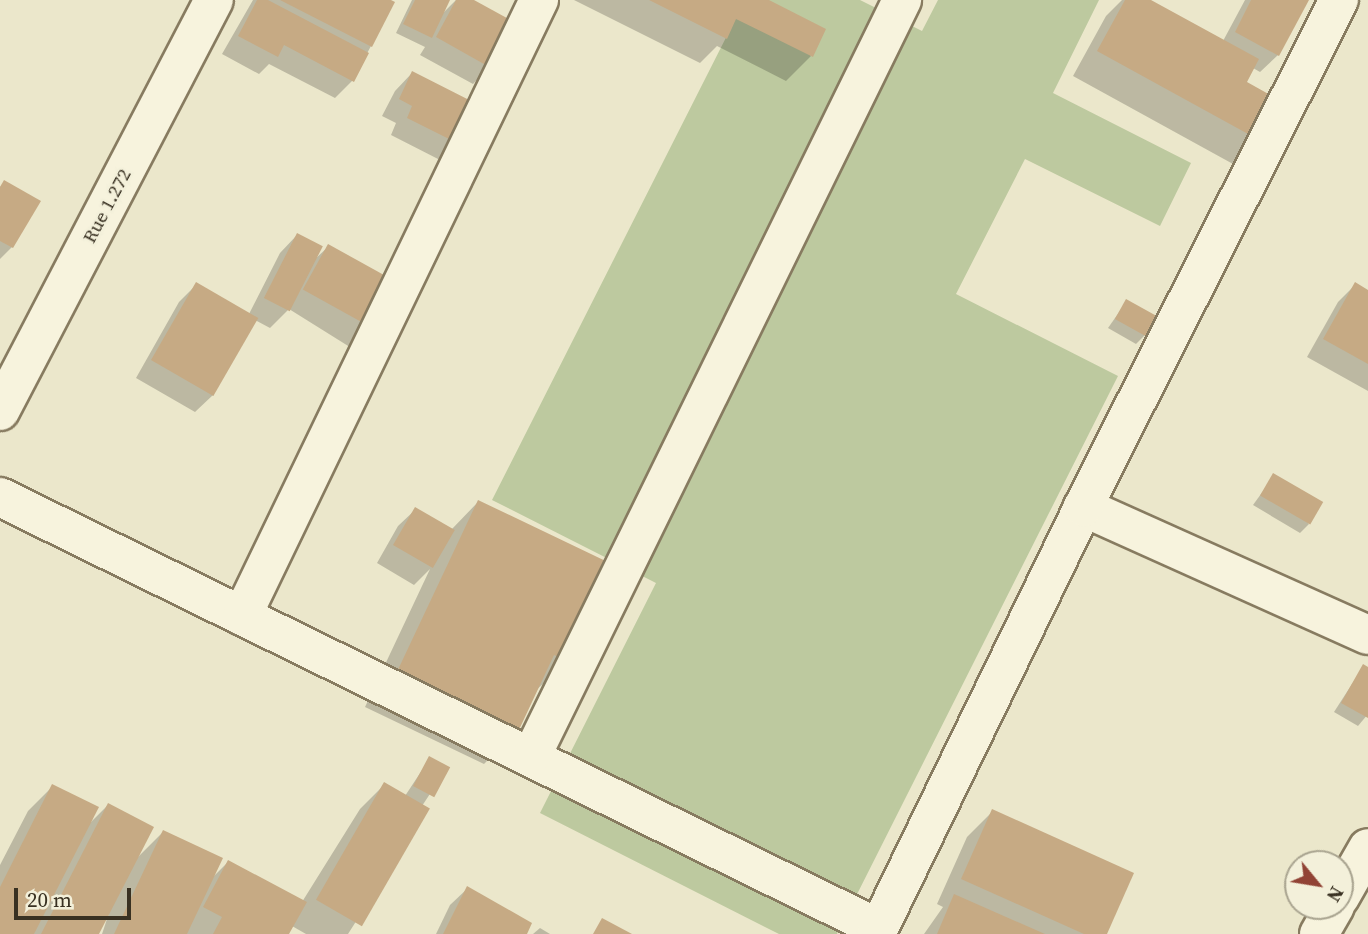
<!DOCTYPE html>
<html>
<head>
<meta charset="utf-8">
<style>
  body { margin:0 }
  #map { position:relative; width:1368px; height:934px; overflow:hidden; background:#ebe7cb; font-family:"Source Serif 4",serif }
  div>[style] { position:absolute }
  .green>* { inset:0; background:#bdc99f }
  .shadow>* { inset:0; background:#0003 }
  .building>* { inset:0; background:#c6aa84; transform-origin:0 0 }
  .roads { filter:drop-shadow(2px 0 #877b60) drop-shadow(-2px 0 #877b60) drop-shadow(0 2px #877b60) drop-shadow(0 -2px #877b60) }
  .minor>* { height:38px; margin:-19px; padding:0 19px; transform-origin:19px; border-radius:19px; background:#f7f3dd }
  span { translate:-50% -50%; white-space:nowrap; text-align:center; line-height:1.15; -webkit-text-stroke:5px #f3f0da; paint-order:stroke }
  .street-label { font-size:19px; color:#393122 }
  .north { position:absolute; left:1284px; top:850px; width:70px; height:70px; box-sizing:border-box; background:#f3f0da; border:2px solid #a9a490; border-radius:50%; rotate:120deg; font-size:19px; font-weight:700; line-height:28px; text-align:center; color:#393122 }
  .north::after { content:''; display:block; margin:auto; width:24px; height:32px; background:#914335; clip-path:polygon(50% 0,100% 100%,50% 72%,0 100%) }
  .scale { position:absolute; left:14px; top:888px; width:117px; height:32px; box-sizing:border-box; border:4px solid #393122; border-top:0; padding-left:9px; font-size:21px; line-height:24px; white-space:nowrap; color:#393122; -webkit-text-stroke:5px #f3f0da; paint-order:stroke }
</style>
</head>
<body>
<div id="map">
  <div class="green">
    <div style="clip-path:polygon(745px 0,860px 0,922px 31px,938px 0,1099px 0,1053px 93px,1191px 163px,1160px 226px,1025px 159px,956px 294px,1118px 376px,837px 934px,779px 934px,540px 813px,656px 583px,492px 500px)"></div>
  </div>
  <div class="shadow">
    <div style="clip-path:polygon(253px 0,387px 0,371px 46px,352px 81px,335px 98px,269px 64px,259px 74px,222px 54px)"></div>
    <div style="clip-path:polygon(412px 0,448px 0,443px 13px,456px 0,470px 0,490px 66px,473px 84px,420px 55px,425px 47px,396px 33px)"></div>
    <div style="clip-path:polygon(574px 0,768px 0,811px 56px,786px 81px,717px 46px,700px 63px)"></div>
    <div style="clip-path:polygon(1122px 0,1147px 0,1223px 41px,1245px 0,1307px 0,1278px 55px,1260px 72px,1253px 68px,1245px 83px,1258px 139px,1233px 164px,1073px 76px,1106px 16px)"></div>
    <div style="clip-path:polygon(412px 73px,457px 143px,440px 160px,391px 135px,396px 123px,382px 116px,395px 91px)"></div>
    <div style="clip-path:polygon(5px 182px,12px 247px,0 259px,0 187px)"></div>
    <div style="clip-path:polygon(297px 235px,314px 260px,329px 246px,396px 283px,353px 349px,289px 309px,270px 328px,255px 320px,213px 395px,195px 412px,136px 378px,179px 302px,196px 285px,249px 314px,280px 253px)"></div>
    <div style="clip-path:polygon(1355px 285px,1368px 292px,1368px 391px,1307px 357px,1338px 302px)"></div>
    <div style="clip-path:polygon(1127px 301px,1145px 335px,1136px 344px,1108px 328px)"></div>
    <div style="clip-path:polygon(1274px 476px,1309px 524px,1300px 533px,1253px 505px)"></div>
    <div style="clip-path:polygon(478px 502px,569px 661px,535px 691px,515px 733px,484px 764px,365px 707px,430px 569px,414px 585px,377px 563px,398px 526px,416px 509px,451px 530px)"></div>
    <div style="clip-path:polygon(1363px 667px,1368px 669px,1368px 714px,1358px 726px,1334px 712px)"></div>
    <div style="clip-path:polygon(430px 758px,447px 768px,422px 806px,427px 810px,348px 934px,306px 934px,292px 926px,287px 934px,102px 934px,111px 907px,97px 934px,0 934px,0 865px,28px 811px,53px 786px,89px 824px,108px 805px,137px 858px,163px 832px,212px 878px,228px 862px,302px 902px,360px 809px,385px 784px,405px 796px)"></div>
    <div style="clip-path:polygon(992px 812px,1105px 934px,924px 934px,943px 907px,937px 904px,967px 837px)"></div>
    <div style="clip-path:polygon(468px 888px,525px 934px,436px 934px,450px 905px)"></div>
    <div style="clip-path:polygon(540px 928px,550px 934px,533px 934px)"></div>
  </div>
  <div class="building">
    <div style="clip-path:polygon(257px 0,268px 0,369px 53px,354px 82px,284px 45px,278px 57px,238px 36px)"></div>
    <div style="clip-path:polygon(280px 0,391px 0,395px 2px,372px 47px)"></div>
    <div style="clip-path:polygon(415px 0,450px 0,432px 38px,403px 24px)"></div>
    <div style="clip-path:polygon(456px 0,474px 0,516px 23px,491px 68px,436px 37px)"></div>
    <div style="clip-path:polygon(649px 0,769px 0,826px 29px,813px 57px,736px 19px,727px 39px)"></div>
    <div style="clip-path:polygon(1125px 0,1151px 0,1259px 59px,1247px 82px,1281px 101px,1259px 140px,1097px 51px)"></div>
    <div style="clip-path:polygon(1251px 0,1309px 0,1279px 56px,1235px 32px)"></div>
    <div style="clip-path:polygon(412px 71px,479px 105px,459px 144px,407px 118px,412px 106px,399px 99px)"></div>
    <div style="clip-path:polygon(4px 180px,41px 201px,13px 248px,0 241px,0 187px)"></div>
    <div style="left:297px;top:233px;width:29px;height:73px;rotate:27deg"></div>
    <div style="left:328px;top:244px;width:81px;height:52px;rotate:29deg"></div>
    <div style="left:196px;top:282px;width:72px;height:90px;rotate:30deg"></div>
    <div style="clip-path:polygon(1355px 282px,1368px 290px,1368px 364px,1323px 339px)"></div>
    <div style="left:1126px;top:299px;width:35px;height:23px;rotate:29deg"></div>
    <div style="left:1273px;top:473px;width:58px;height:26px;rotate:30deg"></div>
    <div style="clip-path:polygon(478px 500px,616px 566px,570px 662px,554px 655px,517px 734px,395px 676px)"></div>
    <div style="left:415px;top:507px;width:46px;height:44px;rotate:30deg"></div>
    <div style="clip-path:polygon(1363px 664px,1368px 667px,1368px 718px,1341px 703px)"></div>
    <div style="left:429px;top:756px;width:24px;height:34px;rotate:28deg"></div>
    <div style="left:384px;top:782px;width:53px;height:136px;rotate:30deg"></div>
    <div style="clip-path:polygon(52px 784px,99px 807px,34px 934px,0 934px,0 887px)"></div>
    <div style="clip-path:polygon(108px 803px,154px 827px,99px 934px,41px 934px)"></div>
    <div style="clip-path:polygon(992px 809px,1134px 873px,1107px 934px,1084px 934px,961px 879px)"></div>
    <div style="clip-path:polygon(163px 830px,223px 858px,187px 934px,114px 934px)"></div>
    <div style="clip-path:polygon(228px 860px,307px 902px,289px 934px,213px 934px,222px 917px,203px 907px)"></div>
    <div style="clip-path:polygon(467px 886px,532px 923px,527px 934px,443px 934px)"></div>
    <div style="clip-path:polygon(954px 894px,1045px 934px,937px 934px)"></div>
    <div style="clip-path:polygon(602px 918px,632px 934px,593px 934px)"></div>
  </div>
  <div class="roads">
    <div class="minor">
      <div style="left:0;top:411px;width:463px;rotate:-62.5deg"></div>
      <div style="left:0;top:497px;width:978px;rotate:26.15deg"></div>
      <div style="left:1083px;top:507px;width:312px;rotate:24.2deg"></div>
      <div style="left:242px;top:616px;width:684px;rotate:-64.26deg"></div>
      <div style="left:532px;top:755px;width:841px;rotate:-63.89deg"></div>
      <div style="left:1340px;top:897px;width:56px;rotate:-60.3deg"></div>
      <div style="left:876px;top:934px;width:475px;rotate:-64.1deg"></div>
      <div style="left:1083px;top:507px;width:568px;rotate:-63.21deg"></div>
      <div style="left:1319px;top:934px;width:32px;rotate:-60deg"></div>
    </div>
  </div>
  <div class="street-label">
    <span style="left:107px;top:206px;rotate:-62deg">Rue 1.272</span>
  </div>
  <div class="north">N</div>
  <div class="scale">20 m</div>
</div>
</body>
</html>
